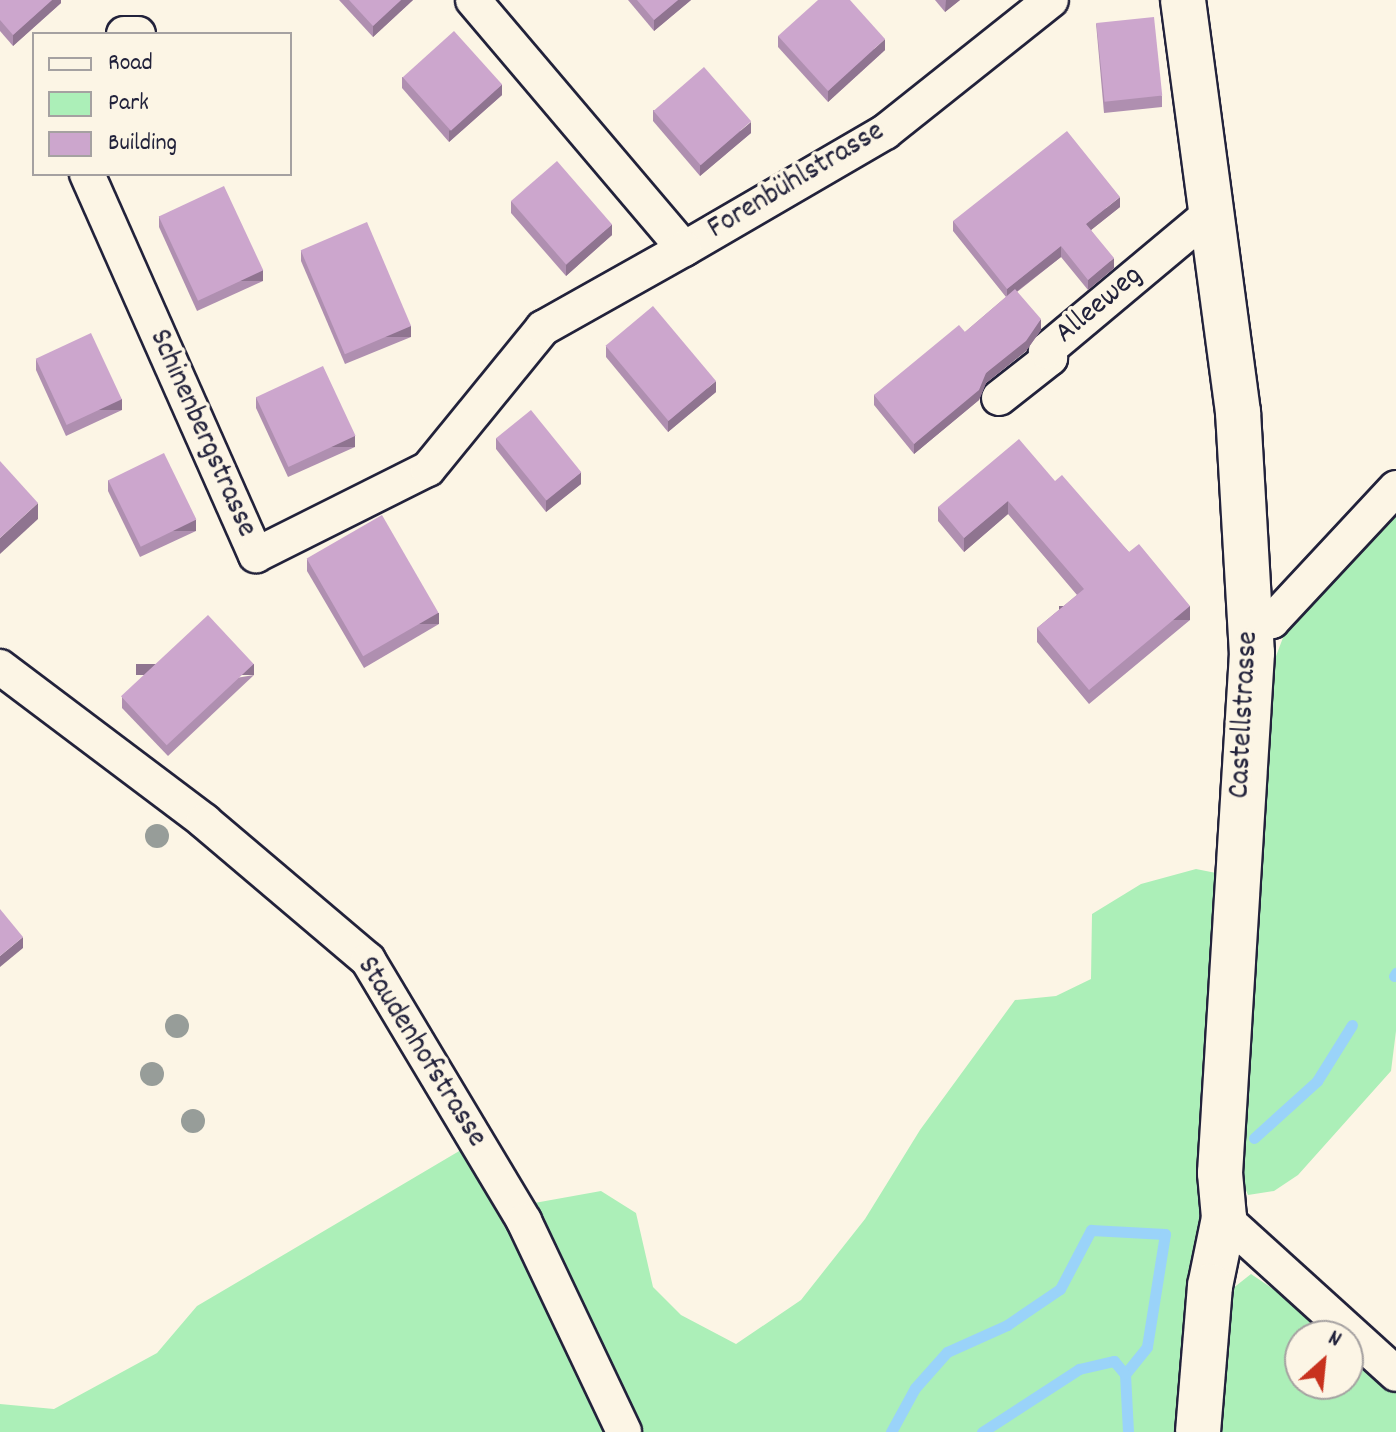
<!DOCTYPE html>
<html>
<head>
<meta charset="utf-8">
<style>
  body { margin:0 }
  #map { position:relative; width:1396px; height:1432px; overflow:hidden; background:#fcf5e5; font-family:Dekko,sans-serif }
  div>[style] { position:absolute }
  .green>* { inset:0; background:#acefb8 }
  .stream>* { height:11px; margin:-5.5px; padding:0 5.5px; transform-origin:5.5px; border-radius:5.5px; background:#9ad3f9 }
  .roads { filter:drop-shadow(2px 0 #22223b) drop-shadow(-2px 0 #22223b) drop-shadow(0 2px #22223b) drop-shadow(0 -2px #22223b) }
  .minor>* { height:34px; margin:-17px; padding:0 17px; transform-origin:17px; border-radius:17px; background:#fcf5e5 }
  .tertiary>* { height:44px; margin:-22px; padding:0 22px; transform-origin:22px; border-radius:22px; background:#fcf5e5 }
  .trees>* { width:24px; height:24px; margin:-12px; border-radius:50%; background:#979d99 }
  .wall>* { inset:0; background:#af8fb0 }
  .shaded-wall>* { inset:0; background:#8f7490; transform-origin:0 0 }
  .building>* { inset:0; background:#cca6cd; transform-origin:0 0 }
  span { translate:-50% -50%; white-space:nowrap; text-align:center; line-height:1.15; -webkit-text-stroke:7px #fcf5e5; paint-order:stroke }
  .street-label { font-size:30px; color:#22223b }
  .legend { position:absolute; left:32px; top:32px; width:260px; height:144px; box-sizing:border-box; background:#fcf5e5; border:2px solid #a5a1a1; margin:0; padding:10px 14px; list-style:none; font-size:24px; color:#22223b }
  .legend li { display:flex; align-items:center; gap:16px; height:40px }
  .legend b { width:40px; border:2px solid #a5a1a1 }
  .north { position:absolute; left:1284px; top:1320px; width:80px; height:80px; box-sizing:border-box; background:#fcf5e5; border:2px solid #a5a1a1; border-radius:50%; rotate:27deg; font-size:22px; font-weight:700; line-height:32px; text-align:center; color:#22223b }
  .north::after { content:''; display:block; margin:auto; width:28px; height:36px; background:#c8321e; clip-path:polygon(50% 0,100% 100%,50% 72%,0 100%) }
</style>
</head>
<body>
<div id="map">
  <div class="green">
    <div style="clip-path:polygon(1396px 505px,1396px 1031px,1391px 1071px,1298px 1175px,1274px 1191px,1248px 1195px,1239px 1174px,1209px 1209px,1178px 1432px,0 1432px,0 1404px,54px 1409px,157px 1353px,197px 1306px,466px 1147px,496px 1210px,601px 1191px,636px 1213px,653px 1287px,681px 1315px,736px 1344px,801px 1300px,865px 1219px,920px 1130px,1015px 1000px,1056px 996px,1091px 979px,1092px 914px,1141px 884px,1196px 869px,1256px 881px,1273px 664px,1284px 635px,1312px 597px)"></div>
    <div style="clip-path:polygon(1251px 1274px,1342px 1336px,1300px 1336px,1300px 1384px,1348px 1384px,1348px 1341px,1396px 1383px,1396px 1432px,1217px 1432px,1232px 1289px)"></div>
  </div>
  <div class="stream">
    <div style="left:1394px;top:976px;width:4px;rotate:-56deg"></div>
    <div style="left:1254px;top:1138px;width:85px;rotate:-42.1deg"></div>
    <div style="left:1317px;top:1081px;width:66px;rotate:-58deg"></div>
    <div style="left:891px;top:1432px;width:50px;rotate:-61.4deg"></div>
    <div style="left:915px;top:1388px;width:48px;rotate:-48.4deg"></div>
    <div style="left:947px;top:1352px;width:66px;rotate:-24.2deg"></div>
    <div style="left:1007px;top:1325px;width:64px;rotate:-34.2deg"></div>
    <div style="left:1060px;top:1289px;width:67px;rotate:-62.3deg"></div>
    <div style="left:1091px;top:1230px;width:74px;rotate:3.1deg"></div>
    <div style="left:1165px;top:1234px;width:114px;rotate:99.1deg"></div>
    <div style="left:1147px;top:1347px;width:35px;rotate:129deg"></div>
    <div style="left:1125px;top:1374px;width:58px;rotate:87deg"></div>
    <div style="left:982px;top:1432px;width:116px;rotate:-33deg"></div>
    <div style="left:1079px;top:1369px;width:36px;rotate:-13deg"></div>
    <div style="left:1114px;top:1361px;width:17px;rotate:50deg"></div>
  </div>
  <div class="roads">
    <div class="minor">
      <div style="left:473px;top:0;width:326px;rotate:49.7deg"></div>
      <div style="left:684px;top:249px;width:233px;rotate:-30.2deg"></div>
      <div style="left:885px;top:132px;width:212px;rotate:-38.5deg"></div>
      <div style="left:124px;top:34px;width:14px"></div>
      <div style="left:87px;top:174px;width:417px;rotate:66.1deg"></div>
      <div style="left:256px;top:555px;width:192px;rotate:-26.6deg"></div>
      <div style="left:428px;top:469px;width:182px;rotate:-50.8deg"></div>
      <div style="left:543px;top:328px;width:162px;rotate:-29.3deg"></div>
      <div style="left:999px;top:398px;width:65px;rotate:-38.1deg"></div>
      <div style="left:1050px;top:358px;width:8px;rotate:-120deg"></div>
      <div style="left:1046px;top:351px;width:214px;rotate:-39.9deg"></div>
      <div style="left:1251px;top:627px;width:22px;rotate:-16deg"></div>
      <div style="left:1272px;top:621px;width:182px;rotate:-47deg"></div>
      <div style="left:0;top:667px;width:256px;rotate:37deg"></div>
      <div style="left:204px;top:821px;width:215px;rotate:40.3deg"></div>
      <div style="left:368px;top:960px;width:304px;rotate:59.1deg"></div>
      <div style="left:524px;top:1221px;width:233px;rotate:64.6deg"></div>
      <div style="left:1224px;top:1218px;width:232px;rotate:42.2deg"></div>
    </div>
    <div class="tertiary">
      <div style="left:1183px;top:0;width:416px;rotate:82.4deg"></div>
      <div style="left:1238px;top:412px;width:241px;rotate:86.7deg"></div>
      <div style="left:1252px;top:653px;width:521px;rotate:93.52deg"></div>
      <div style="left:1220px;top:1173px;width:45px;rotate:84.9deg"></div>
      <div style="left:1224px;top:1218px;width:69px;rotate:101.6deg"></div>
      <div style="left:1210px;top:1286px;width:146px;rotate:94.7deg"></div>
    </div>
  </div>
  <div class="trees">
    <div style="left:157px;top:836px"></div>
    <div style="left:177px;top:1026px"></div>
    <div style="left:152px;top:1074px"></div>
    <div style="left:193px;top:1121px"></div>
  </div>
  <div class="wall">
    <div style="clip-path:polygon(0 0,61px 0,61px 3px,13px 46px,0 31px)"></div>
    <div style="clip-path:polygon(339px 0,413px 0,373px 37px)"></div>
    <div style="clip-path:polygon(628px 0,691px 0,654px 31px)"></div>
    <div style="clip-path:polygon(935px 0,960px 0,945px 12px)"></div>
    <div style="clip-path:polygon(1096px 23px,1162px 96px,1162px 107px,1104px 113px)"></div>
    <div style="clip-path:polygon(778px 36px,885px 50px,828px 102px,778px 47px)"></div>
    <div style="clip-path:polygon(402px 77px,502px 95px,449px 142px,402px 88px)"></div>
    <div style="clip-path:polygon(653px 110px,751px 133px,700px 176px,653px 121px)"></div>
    <div style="clip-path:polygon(511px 201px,612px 235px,566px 276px,511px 213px)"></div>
    <div style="clip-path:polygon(1120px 207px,1091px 230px,1114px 268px,1088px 290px,1061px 257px,1017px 292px,1041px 330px,1026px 351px,986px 383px,979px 400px,914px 454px,874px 405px,874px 395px,965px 332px,1006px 297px,953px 231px,953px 221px)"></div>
    <div style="clip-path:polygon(159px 216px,263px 281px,197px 311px,159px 227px)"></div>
    <div style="clip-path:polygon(301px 250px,411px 337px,345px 364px,301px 261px)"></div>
    <div style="clip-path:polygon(606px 346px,716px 392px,668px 432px,606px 357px)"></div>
    <div style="clip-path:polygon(36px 359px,122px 410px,66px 436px,36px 370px)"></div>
    <div style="clip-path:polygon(256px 397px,355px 447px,288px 477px,256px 408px)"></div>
    <div style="clip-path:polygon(496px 438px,581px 484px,546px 512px,496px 449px)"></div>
    <div style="clip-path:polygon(108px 480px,196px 531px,140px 557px,108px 491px)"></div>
    <div style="clip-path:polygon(1055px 481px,1129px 552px,1190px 620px,1089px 704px,1037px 642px,1037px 628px,1077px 595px,1008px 514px,964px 552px,938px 521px,938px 507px)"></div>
    <div style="clip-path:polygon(307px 559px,439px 624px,364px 668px,307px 571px)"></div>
    <div style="clip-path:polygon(254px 675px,168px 756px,122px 708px,122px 697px)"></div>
  </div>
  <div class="shaded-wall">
    <div style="clip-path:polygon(52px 0,61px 0,61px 3px,13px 46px,13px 35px)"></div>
    <div style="clip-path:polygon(401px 0,413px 0,373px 37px,373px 26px)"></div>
    <div style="clip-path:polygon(678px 0,691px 0,654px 31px,654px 20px)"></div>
    <div style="clip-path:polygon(946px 0,960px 0,945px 12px)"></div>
    <div style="clip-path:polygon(885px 39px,885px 50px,828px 102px,828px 91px)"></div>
    <div style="clip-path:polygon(502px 84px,502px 95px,449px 142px,449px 131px)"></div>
    <div style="clip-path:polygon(751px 122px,751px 133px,700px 176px,700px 165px)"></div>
    <div style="clip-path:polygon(1120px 197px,1120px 207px,1086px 234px,1086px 224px)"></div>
    <div style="clip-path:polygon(612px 224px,612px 235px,566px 276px,566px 265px)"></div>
    <div style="clip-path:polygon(1061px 246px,1061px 257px,1007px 299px,1007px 289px)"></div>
    <div style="clip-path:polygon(1114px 258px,1114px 268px,1088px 290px,1088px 280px)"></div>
    <div style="left:263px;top:270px;width:11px;height:72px;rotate:90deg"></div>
    <div style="clip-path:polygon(1041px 319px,1041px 330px,1026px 351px,986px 383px,979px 400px,914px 454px,914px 444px)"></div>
    <div style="left:411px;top:326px;width:11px;height:71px;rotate:90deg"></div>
    <div style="clip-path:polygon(716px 381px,716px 392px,668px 432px,668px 421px)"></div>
    <div style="left:122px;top:399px;width:11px;height:62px;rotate:90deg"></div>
    <div style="left:355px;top:436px;width:11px;height:73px;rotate:90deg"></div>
    <div style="clip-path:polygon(581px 472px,581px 484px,546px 512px,546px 500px)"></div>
    <div style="clip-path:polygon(1008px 501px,1008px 514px,964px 552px,964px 538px)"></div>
    <div style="clip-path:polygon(38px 503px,38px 519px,0 554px,0 538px)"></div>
    <div style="left:196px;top:520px;width:11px;height:62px;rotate:90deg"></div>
    <div style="left:1190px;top:606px;width:14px;height:131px;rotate:90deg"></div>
    <div style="left:439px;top:613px;width:11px;height:87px;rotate:90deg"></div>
    <div style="left:254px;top:664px;width:11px;height:118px;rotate:90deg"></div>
    <div style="clip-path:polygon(23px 937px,23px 948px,0 967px,0 956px)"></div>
  </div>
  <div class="building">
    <div style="clip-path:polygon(0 0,52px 0,13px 35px,0 20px)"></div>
    <div style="clip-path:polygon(349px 0,401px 0,373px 26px)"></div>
    <div style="clip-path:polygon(637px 0,678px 0,654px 20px)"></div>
    <div style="clip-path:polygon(818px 0,850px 0,885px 39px,828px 91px,778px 36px)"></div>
    <div style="left:1154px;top:17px;width:79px;height:58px;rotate:84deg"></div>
    <div style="left:454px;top:31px;width:72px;height:69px;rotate:48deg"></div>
    <div style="left:704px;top:67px;width:72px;height:67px;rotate:49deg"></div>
    <div style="clip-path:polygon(1067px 131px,1120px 197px,1086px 224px,1114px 258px,1088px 280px,1061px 246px,1007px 289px,953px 221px)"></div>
    <div style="left:557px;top:161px;width:84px;height:61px;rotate:49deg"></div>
    <div style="left:224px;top:186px;width:93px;height:72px;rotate:65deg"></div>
    <div style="left:367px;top:222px;width:113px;height:72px;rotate:67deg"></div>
    <div style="clip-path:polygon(1015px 289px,1041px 319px,1026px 341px,986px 373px,979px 390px,914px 444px,874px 395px,959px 325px,965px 332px)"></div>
    <div style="left:653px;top:306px;width:98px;height:62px;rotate:50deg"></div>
    <div style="left:91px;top:333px;width:73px;height:61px;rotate:65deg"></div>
    <div style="left:323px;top:366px;width:77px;height:74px;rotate:65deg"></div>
    <div style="left:531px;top:410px;width:80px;height:45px;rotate:51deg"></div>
    <div style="clip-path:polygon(1019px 439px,1055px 481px,1062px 475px,1129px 552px,1139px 544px,1190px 606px,1089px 690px,1037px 628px,1084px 589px,1008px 501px,964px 538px,938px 507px)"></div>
    <div style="left:164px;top:453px;width:74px;height:62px;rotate:64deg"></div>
    <div style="clip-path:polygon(0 461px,38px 503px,0 538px)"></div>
    <div style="left:382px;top:515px;width:113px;height:87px;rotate:60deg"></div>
    <div style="left:208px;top:615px;width:67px;height:119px;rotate:47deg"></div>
    <div style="clip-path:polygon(0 909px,23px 937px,0 956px)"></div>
  </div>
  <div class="street-label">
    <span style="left:797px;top:182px;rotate:-31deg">Forenbühlstrasse</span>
    <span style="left:1100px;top:306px;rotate:-40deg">Alleeweg</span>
    <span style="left:201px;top:434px;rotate:66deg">Schinenbergstrasse</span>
    <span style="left:1246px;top:715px;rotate:-87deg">Castellstrasse</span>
    <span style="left:420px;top:1053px;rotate:58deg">Staudenhofstrasse</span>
  </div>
  <ul class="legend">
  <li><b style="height:10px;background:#fcf5e5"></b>Road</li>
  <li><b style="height:22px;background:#acefb8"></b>Park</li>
  <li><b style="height:22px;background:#cca6cd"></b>Building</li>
  </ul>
  <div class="north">N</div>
</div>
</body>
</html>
